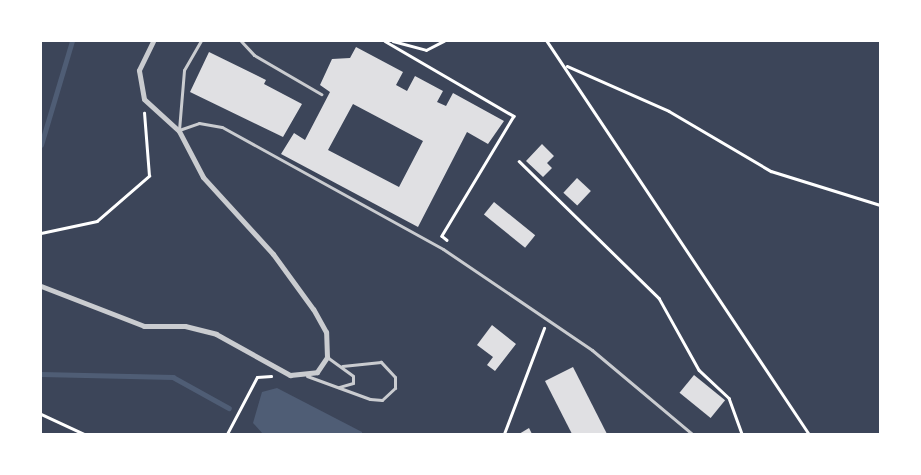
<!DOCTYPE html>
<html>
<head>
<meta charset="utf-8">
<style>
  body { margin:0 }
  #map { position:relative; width:921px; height:475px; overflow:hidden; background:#2d3142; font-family:Overpass,sans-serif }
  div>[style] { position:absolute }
  .green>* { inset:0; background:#3c4559; transform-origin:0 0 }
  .water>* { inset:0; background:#4f5d75 }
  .stream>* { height:4.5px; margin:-2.25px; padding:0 2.25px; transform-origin:2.25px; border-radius:2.25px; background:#4f5d75 }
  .building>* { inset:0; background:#e0e0e3; transform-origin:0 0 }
  .path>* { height:2.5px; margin:-1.25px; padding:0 1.25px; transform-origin:1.25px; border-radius:1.25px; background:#fff }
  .service>* { height:3px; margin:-1.5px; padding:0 1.5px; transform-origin:1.5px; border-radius:1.5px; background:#caccd0 }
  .minor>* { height:5px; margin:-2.5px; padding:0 2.5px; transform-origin:2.5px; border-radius:2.5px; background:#caccd0 }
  span { translate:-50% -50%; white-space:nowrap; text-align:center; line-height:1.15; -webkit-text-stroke:5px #fff; paint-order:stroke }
  .frame { position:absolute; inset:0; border:42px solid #fff; pointer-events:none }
</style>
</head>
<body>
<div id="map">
  <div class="green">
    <div style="left:41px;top:41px;width:839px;height:393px"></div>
  </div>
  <div class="water">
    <div style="clip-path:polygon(277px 388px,362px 432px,362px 434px,263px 434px,253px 423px,262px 392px)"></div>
  </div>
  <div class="stream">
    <div style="left:41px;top:145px;width:109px;rotate:-73.4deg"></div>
    <div style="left:41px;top:374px;width:132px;rotate:1.3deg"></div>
    <div style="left:173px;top:377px;width:64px;rotate:29deg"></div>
  </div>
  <div class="building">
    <div style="clip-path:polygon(evenodd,356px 47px,403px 72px,396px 85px,407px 91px,415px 76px,443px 91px,437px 102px,446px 106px,453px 93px,504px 121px,488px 144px,467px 132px,418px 227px,281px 154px,294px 133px,305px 140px,330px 92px,320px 85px,332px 59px,350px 58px,356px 47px,353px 104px,423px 141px,399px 187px,328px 150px,353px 104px)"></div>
    <div style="clip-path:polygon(209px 52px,266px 80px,264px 84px,302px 104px,283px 137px,190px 92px)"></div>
    <div style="clip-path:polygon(542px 144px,554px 156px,547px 163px,552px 168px,543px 177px,526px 161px)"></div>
    <div style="left:577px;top:178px;width:19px;height:20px;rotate:43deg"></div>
    <div style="left:494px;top:202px;width:53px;height:16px;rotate:39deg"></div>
    <div style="clip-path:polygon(492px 325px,516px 344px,495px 371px,487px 365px,493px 357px,477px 345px)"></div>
    <div style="clip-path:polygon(573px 367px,607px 434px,572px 434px,545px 381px)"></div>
    <div style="left:694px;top:375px;width:40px;height:23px;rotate:39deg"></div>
    <div style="clip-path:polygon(529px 428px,532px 434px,519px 434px)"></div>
  </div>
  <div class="path">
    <div style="left:385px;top:41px;width:149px;rotate:30.2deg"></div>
    <div style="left:514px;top:116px;width:140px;rotate:121deg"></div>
    <div style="left:442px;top:236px;width:6px;rotate:39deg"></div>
    <div style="left:393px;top:41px;width:34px;rotate:15deg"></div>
    <div style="left:426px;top:50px;width:20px;rotate:-27deg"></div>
    <div style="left:547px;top:41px;width:472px;rotate:56.3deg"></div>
    <div style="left:567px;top:66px;width:111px;rotate:23.8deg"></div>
    <div style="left:669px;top:111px;width:118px;rotate:30.5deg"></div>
    <div style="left:771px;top:171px;width:114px;rotate:17.3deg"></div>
    <div style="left:519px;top:161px;width:196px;rotate:44.4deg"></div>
    <div style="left:659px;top:298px;width:82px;rotate:60.9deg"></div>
    <div style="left:699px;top:370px;width:41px;rotate:43deg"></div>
    <div style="left:729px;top:398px;width:38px;rotate:70deg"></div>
    <div style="left:41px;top:233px;width:57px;rotate:-12.1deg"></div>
    <div style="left:97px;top:221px;width:69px;rotate:-40.9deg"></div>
    <div style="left:149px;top:176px;width:63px;rotate:-94.5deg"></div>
    <div style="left:41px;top:414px;width:47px;rotate:24.9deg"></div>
    <div style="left:227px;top:434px;width:64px;rotate:-62.2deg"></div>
    <div style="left:257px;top:377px;width:14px;rotate:-4deg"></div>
    <div style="left:504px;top:434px;width:113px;rotate:-69.3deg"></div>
  </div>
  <div class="service">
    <div style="left:241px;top:41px;width:19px;rotate:47deg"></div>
    <div style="left:254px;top:55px;width:78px;rotate:30.2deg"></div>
    <div style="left:179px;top:130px;width:21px;rotate:-19deg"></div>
    <div style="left:199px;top:123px;width:23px;rotate:10deg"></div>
    <div style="left:222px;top:127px;width:252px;rotate:28.9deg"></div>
    <div style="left:443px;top:249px;width:180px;rotate:34.1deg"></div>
    <div style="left:592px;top:350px;width:131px;rotate:40deg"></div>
    <div style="left:179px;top:130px;width:60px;rotate:-85.2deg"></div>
    <div style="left:184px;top:70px;width:34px;rotate:-60deg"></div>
    <div style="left:327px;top:357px;width:32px;rotate:36deg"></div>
    <div style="left:353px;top:376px;width:7px;rotate:90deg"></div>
    <div style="left:353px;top:383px;width:15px;rotate:164deg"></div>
    <div style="left:307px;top:376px;width:67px;rotate:20.1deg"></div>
    <div style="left:370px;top:399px;width:12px;rotate:5deg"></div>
    <div style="left:382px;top:400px;width:18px;rotate:-43deg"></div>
    <div style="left:395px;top:388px;width:11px;rotate:-90deg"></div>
    <div style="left:395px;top:377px;width:21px;rotate:-133deg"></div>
    <div style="left:381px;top:362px;width:39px;rotate:174deg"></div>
  </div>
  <div class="minor">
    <div style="left:41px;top:286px;width:110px;rotate:21.2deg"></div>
    <div style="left:144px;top:326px;width:41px"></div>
    <div style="left:185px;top:326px;width:32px;rotate:14deg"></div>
    <div style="left:216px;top:334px;width:85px;rotate:29deg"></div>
    <div style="left:290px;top:375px;width:27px;rotate:-6deg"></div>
    <div style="left:317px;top:372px;width:18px;rotate:-56deg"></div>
    <div style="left:327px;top:357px;width:25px;rotate:-92deg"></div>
    <div style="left:326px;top:332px;width:26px;rotate:-119deg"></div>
    <div style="left:313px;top:309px;width:68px;rotate:-126deg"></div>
    <div style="left:273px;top:254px;width:104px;rotate:-132.3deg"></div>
    <div style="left:203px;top:177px;width:52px;rotate:-117.6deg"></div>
    <div style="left:179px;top:131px;width:47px;rotate:-137.6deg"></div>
    <div style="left:144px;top:99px;width:29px;rotate:-100deg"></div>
    <div style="left:139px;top:70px;width:32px;rotate:-64deg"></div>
  </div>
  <div class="frame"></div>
</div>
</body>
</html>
